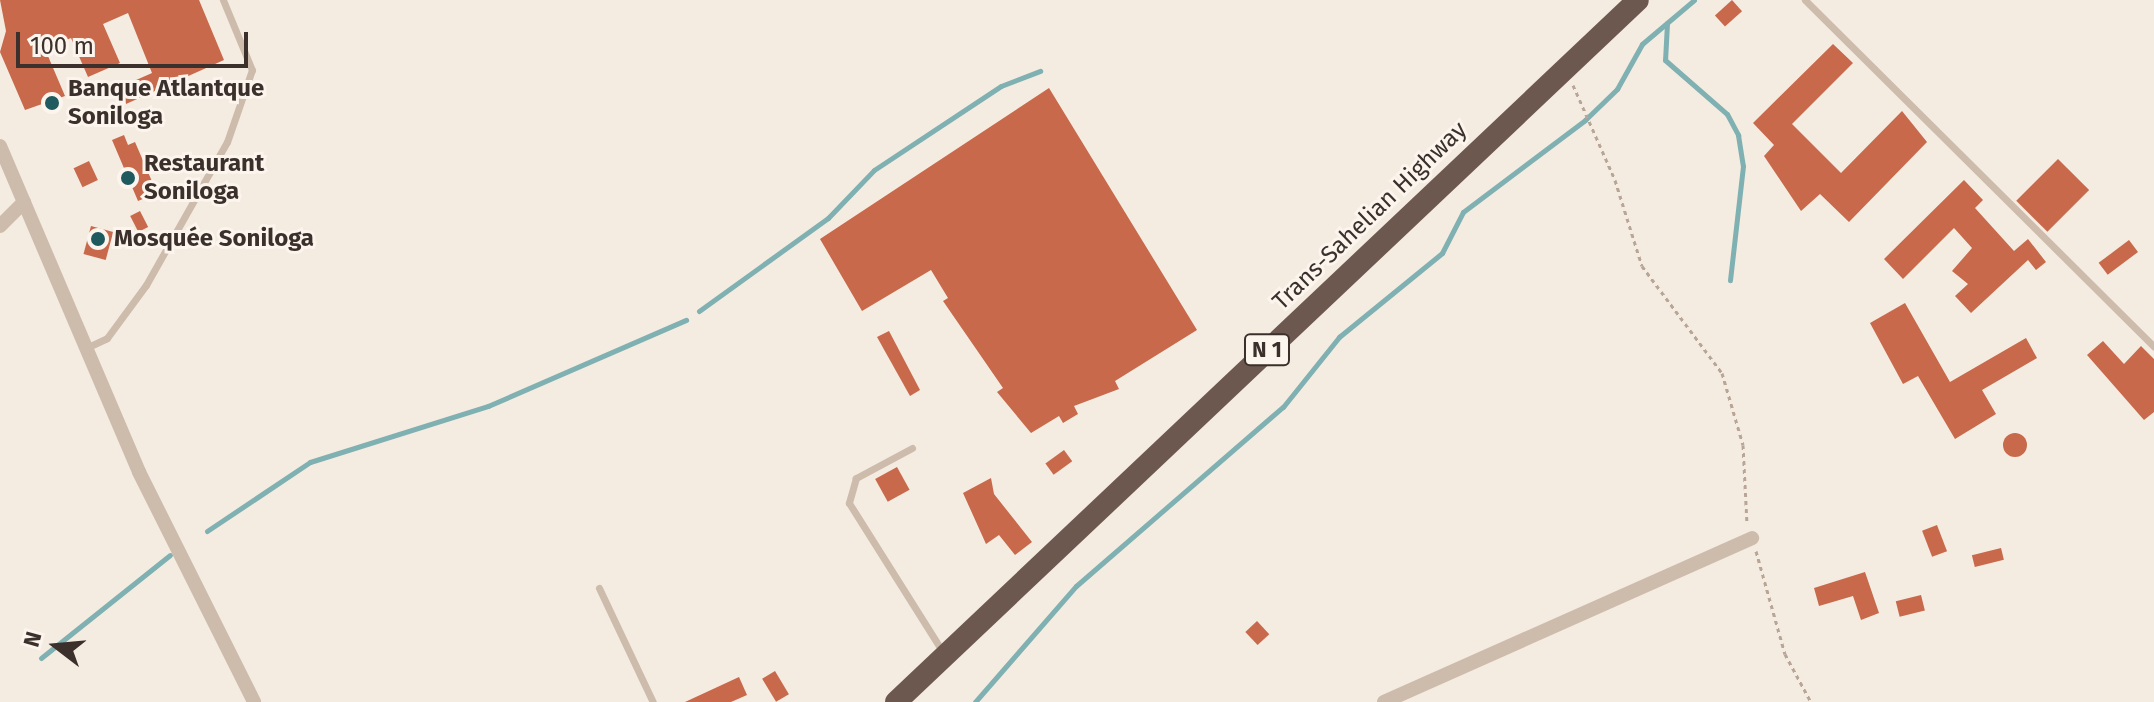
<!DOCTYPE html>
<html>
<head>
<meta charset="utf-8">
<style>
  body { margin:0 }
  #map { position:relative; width:2154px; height:702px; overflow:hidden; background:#f4ebe1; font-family:"Fira Sans",sans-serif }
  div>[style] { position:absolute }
  .stream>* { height:5px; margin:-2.5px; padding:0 2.5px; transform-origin:2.5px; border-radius:2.5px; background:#7fb0b2 }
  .building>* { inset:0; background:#c8694b; transform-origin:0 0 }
  .round { border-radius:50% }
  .path>* { height:3px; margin-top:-1.5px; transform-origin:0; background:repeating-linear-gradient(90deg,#b9a596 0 4px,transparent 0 8px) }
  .service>* { height:7px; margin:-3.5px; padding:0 3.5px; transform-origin:3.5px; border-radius:3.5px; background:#cdbbac }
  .minor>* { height:14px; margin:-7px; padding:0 7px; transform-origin:7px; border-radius:7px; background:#cdbbac }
  .trunk>* { height:22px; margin:-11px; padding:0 11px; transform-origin:11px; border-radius:11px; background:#6c584f }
  .dots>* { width:22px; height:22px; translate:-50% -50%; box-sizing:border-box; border:4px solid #fbf5ee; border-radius:50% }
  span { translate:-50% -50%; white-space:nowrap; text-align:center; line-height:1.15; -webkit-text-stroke:6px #fbf5ee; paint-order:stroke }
  .shield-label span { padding:2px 6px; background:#fbf5ee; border:2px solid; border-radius:6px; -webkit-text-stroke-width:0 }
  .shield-label { font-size:22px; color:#3b302b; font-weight:700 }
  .poi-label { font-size:24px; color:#3b302b; font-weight:700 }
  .left { translate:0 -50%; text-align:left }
  .street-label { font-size:24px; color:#3b302b }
  .north { position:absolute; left:16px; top:606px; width:80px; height:80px; -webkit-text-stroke:6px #fbf5ee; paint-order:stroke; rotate:286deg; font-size:22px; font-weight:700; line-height:32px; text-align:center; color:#3b302b }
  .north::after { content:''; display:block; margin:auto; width:28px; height:36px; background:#3b302b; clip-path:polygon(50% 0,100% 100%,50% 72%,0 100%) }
  .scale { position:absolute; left:16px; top:32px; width:232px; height:36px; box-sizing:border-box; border:4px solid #3b302b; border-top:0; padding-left:10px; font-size:24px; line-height:28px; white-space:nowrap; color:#3b302b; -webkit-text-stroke:6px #fbf5ee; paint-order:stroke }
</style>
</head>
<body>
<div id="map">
  <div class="stream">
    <div style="left:1667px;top:23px;width:37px;rotate:93deg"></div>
    <div style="left:1665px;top:60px;width:82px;rotate:41.1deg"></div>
    <div style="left:1727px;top:114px;width:24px;rotate:62deg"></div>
    <div style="left:1738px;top:135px;width:31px;rotate:81deg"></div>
    <div style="left:1743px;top:166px;width:115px;rotate:96.5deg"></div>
    <div style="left:699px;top:311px;width:159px;rotate:-35.8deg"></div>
    <div style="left:828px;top:218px;width:66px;rotate:-46.2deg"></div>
    <div style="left:874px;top:170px;width:152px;rotate:-33.5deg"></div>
    <div style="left:1001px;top:86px;width:42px;rotate:-21deg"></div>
    <div style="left:207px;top:531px;width:124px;rotate:-33.8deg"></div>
    <div style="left:310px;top:462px;width:187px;rotate:-17.5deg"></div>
    <div style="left:488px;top:406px;width:216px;rotate:-23.5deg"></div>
    <div style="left:41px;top:658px;width:165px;rotate:-38.6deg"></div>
    <div style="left:975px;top:702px;width:154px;rotate:-49deg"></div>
    <div style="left:1076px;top:586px;width:274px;rotate:-40.9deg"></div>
    <div style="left:1283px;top:407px;width:90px;rotate:-51.3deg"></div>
    <div style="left:1339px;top:337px;width:133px;rotate:-39.2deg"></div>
    <div style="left:1442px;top:253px;width:46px;rotate:-62.9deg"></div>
    <div style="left:1463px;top:212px;width:153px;rotate:-37deg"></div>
    <div style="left:1585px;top:120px;width:45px;rotate:-44.1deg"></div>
    <div style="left:1617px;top:89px;width:51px;rotate:-60.9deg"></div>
    <div style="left:1642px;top:44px;width:68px;rotate:-40.2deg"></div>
  </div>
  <div class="building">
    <div style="clip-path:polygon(0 0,199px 0,224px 60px,126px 104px,118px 88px,152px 73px,128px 13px,103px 24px,120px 63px,88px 77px,71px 38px,45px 49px,65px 96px,25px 110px,0 52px,6px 31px)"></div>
    <div style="left:1732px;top:0;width:15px;height:23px;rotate:48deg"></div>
    <div style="clip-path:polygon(1833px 44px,1853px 63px,1792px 124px,1841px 173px,1902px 111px,1927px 142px,1849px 222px,1820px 194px,1801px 211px,1764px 156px,1774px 145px,1753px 123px)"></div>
    <div style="clip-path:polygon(1049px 88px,1197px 330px,1115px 381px,1119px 389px,1074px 406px,1078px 414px,1063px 423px,1059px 416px,1031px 433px,997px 392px,1003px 388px,943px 301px,948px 298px,931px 270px,862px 311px,820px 239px)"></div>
    <div style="clip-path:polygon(124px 135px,128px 145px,135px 142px,157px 193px,138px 201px,112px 140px)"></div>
    <div style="left:2058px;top:159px;width:44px;height:59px;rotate:45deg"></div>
    <div style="left:89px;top:161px;width:21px;height:17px;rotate:65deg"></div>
    <div style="clip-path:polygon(1964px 180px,1983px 200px,1975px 208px,2014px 251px,2028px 239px,2046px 262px,2036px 270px,2028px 260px,1971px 313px,1955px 296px,1968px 284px,1952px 271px,1972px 248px,1954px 228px,1903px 279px,1884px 259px)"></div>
    <div style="left:140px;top:211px;width:18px;height:11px;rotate:63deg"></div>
    <div style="left:91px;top:226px;width:23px;height:29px;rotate:15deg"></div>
    <div style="left:2129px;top:240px;width:15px;height:38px;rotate:53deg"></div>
    <div style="clip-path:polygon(1905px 303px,1950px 382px,2026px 338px,2037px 358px,1982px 390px,1996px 414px,1955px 439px,1918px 376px,1903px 384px,1870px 323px)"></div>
    <div style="clip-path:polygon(889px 331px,920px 390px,910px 396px,877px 337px)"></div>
    <div style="clip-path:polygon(2103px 341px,2124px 364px,2141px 346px,2154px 359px,2154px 412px,2144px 420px,2087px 355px)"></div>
    <div class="round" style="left:2003px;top:433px;width:24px;height:24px"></div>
    <div style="left:1064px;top:450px;width:14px;height:23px;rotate:54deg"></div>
    <div style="left:897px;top:467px;width:26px;height:25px;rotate:61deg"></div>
    <div style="clip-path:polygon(991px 478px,994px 494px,1032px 542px,1015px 555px,999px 535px,986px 544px,963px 493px)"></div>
    <div style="left:1937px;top:525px;width:28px;height:16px;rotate:69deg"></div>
    <div style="left:2001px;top:548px;width:12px;height:30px;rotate:76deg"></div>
    <div style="clip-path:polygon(1865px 572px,1879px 613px,1861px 620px,1853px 596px,1819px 606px,1814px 588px)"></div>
    <div style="left:1921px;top:595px;width:16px;height:26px;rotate:76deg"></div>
    <div style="left:1257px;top:621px;width:18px;height:16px;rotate:47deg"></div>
    <div style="left:775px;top:671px;width:27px;height:15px;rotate:59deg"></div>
    <div style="clip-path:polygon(739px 677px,747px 695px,731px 702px,685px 702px)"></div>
  </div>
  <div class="path">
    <div style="left:1573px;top:85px;width:104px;rotate:66.1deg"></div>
    <div style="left:1615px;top:180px;width:90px;rotate:72.6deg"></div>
    <div style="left:1642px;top:266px;width:134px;rotate:53.2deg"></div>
    <div style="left:1722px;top:373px;width:75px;rotate:73.7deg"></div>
    <div style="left:1743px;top:445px;width:79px;rotate:87.1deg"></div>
    <div style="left:1756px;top:551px;width:107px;rotate:74.3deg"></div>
    <div style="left:1785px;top:654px;width:55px;rotate:61.6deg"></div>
  </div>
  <div class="service">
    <div style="left:1805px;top:0;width:492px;rotate:44.8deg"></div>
    <div style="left:86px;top:348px;width:23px;rotate:-25deg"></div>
    <div style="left:107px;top:338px;width:66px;rotate:-53.7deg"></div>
    <div style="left:146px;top:285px;width:164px;rotate:-60.5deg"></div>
    <div style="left:227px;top:142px;width:76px;rotate:-70.9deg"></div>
    <div style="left:252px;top:70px;width:76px;rotate:-112.5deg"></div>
    <div style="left:912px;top:448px;width:64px;rotate:151.8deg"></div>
    <div style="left:856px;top:478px;width:26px;rotate:106deg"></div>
    <div style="left:849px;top:503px;width:178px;rotate:57.8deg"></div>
    <div style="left:599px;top:588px;width:126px;rotate:64.7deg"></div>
  </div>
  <div class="minor">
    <div style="left:0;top:146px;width:354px;rotate:66.9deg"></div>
    <div style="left:139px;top:472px;width:257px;rotate:63.4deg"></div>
    <div style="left:0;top:226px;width:34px;rotate:-45deg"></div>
    <div style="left:1384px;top:702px;width:403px;rotate:-24deg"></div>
  </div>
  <div class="trunk">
    <div style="left:896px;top:702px;width:1021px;rotate:-43.41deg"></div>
  </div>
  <div class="dots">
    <div style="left:52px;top:103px;background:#1f5a5e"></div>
    <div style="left:128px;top:178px;background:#1f5a5e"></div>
    <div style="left:98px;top:239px;background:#1f5a5e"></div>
  </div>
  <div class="shield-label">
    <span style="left:1267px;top:350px">N 1</span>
  </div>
  <div class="poi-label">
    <span class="left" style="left:68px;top:103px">Banque Atlantque<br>Soniloga</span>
    <span class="left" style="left:144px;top:178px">Restaurant<br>Soniloga</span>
    <span class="left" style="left:114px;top:239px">Mosquée Soniloga</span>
  </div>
  <div class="street-label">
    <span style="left:1370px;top:216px;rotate:-44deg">Trans-Sahelian Highway</span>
  </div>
  <div class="north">N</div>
  <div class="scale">100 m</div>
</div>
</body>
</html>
